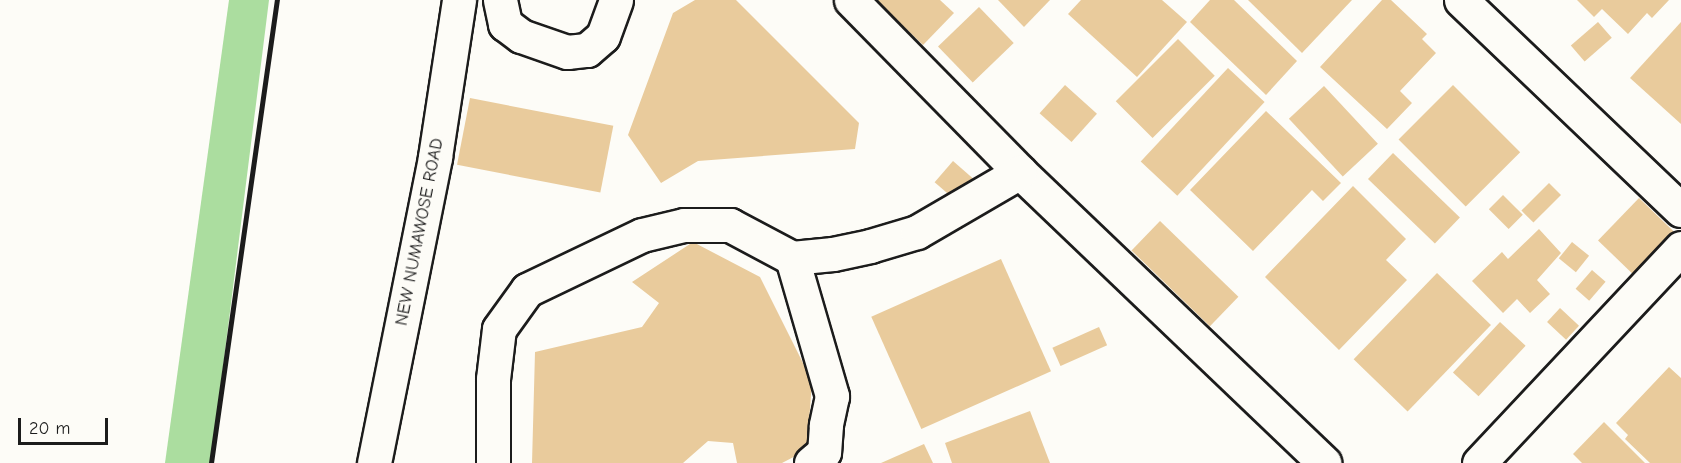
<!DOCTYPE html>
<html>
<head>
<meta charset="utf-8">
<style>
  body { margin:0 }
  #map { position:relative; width:1681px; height:463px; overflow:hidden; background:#fdfcf7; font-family:"Comic Neue",sans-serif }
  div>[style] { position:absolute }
  .green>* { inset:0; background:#abdd9f }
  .building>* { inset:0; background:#e9cb9c; transform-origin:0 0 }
  .roads { filter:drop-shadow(2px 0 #1c1c1c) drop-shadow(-2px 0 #1c1c1c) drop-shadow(0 2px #1c1c1c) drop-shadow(0 -2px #1c1c1c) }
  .minor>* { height:33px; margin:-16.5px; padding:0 16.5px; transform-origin:16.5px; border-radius:16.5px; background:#fdfcf7 }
  .rail>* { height:4.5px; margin:-2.25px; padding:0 2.25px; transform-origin:2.25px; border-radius:2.25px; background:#1c1c1c }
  span { translate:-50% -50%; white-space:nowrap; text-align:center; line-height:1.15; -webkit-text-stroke:6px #fdfcf7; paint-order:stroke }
  .street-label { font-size:18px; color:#1c1c1c }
  .scale { position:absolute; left:18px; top:418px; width:90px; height:27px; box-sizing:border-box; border:3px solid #1c1c1c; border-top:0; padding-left:8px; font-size:18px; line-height:21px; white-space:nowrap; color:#1c1c1c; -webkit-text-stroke:4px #fdfcf7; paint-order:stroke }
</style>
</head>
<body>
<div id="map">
  <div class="green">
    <div style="clip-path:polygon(229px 0,269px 0,211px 463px,165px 463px)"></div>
  </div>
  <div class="building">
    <div style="clip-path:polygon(695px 0,736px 0,859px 123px,855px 149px,698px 161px,661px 183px,628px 135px,673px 13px)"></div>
    <div style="clip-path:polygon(876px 0,940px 0,954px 13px,923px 45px)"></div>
    <div style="clip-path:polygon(998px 0,1050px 0,1024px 27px)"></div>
    <div style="clip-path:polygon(1081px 0,1162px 0,1187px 22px,1137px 77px,1068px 14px)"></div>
    <div style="clip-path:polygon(1210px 0,1234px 0,1297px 61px,1266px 95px,1190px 22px)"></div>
    <div style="clip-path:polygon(1248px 0,1352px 0,1302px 53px)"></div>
    <div style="clip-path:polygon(1382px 0,1391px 0,1427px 34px,1422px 39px,1436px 53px,1400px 91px,1412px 103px,1387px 129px,1320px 67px)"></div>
    <div style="clip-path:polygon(1577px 0,1669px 0,1652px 18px,1647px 13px,1628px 34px,1602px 9px,1594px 17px)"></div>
    <div style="left:979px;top:7px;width:50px;height:57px;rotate:46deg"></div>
    <div style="left:1598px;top:22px;width:21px;height:36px;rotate:49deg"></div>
    <div style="clip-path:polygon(1681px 22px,1681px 124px,1630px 78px)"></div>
    <div style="left:1178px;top:39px;width:52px;height:88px;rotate:45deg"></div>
    <div style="left:1228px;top:68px;width:50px;height:128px;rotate:43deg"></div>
    <div style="left:1065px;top:85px;width:43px;height:38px;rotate:42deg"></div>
    <div style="left:1453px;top:85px;width:95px;height:77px;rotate:45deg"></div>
    <div style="left:1324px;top:86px;width:79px;height:48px;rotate:47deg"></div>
    <div style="left:470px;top:98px;width:146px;height:68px;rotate:11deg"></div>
    <div style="clip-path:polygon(1266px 111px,1341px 183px,1323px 201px,1312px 190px,1253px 251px,1190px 190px)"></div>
    <div style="left:1393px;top:153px;width:93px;height:36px;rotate:44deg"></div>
    <div style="left:953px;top:161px;width:33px;height:28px;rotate:41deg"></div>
    <div style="left:1549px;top:183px;width:17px;height:39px;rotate:45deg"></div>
    <div style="clip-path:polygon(1353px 186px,1406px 239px,1386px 260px,1407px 280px,1339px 350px,1265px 277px)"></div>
    <div style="left:1503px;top:195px;width:28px;height:20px;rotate:45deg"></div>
    <div style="left:1639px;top:198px;width:53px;height:59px;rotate:44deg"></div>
    <div style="left:1160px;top:221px;width:109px;height:41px;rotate:44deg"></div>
    <div style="clip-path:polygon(1539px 229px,1561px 253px,1537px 280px,1550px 294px,1530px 313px,1517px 299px,1503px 313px,1472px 281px,1502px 252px,1508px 259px)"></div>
    <div style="clip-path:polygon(693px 242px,760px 277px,812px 381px,807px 450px,782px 463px,737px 463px,733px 443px,708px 441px,683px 463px,532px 463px,535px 352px,642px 327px,659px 303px,632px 282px)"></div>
    <div style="left:1572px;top:242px;width:22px;height:21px;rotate:39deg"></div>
    <div style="left:1001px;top:259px;width:123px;height:142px;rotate:66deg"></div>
    <div style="left:1592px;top:270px;width:18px;height:25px;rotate:41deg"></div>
    <div style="left:1437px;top:273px;width:75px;height:120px;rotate:44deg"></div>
    <div style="left:1560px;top:308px;width:26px;height:19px;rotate:43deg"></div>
    <div style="left:1500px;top:322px;width:35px;height:69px;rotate:43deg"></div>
    <div style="left:1099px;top:327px;width:20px;height:51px;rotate:66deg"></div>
    <div style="clip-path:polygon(1669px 367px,1681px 378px,1681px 463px,1650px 463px,1625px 439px,1628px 435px,1616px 423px)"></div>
    <div style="clip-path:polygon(1030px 411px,1050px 463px,952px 463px,945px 443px)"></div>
    <div style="clip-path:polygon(1604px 422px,1645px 463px,1582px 463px,1573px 454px)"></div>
    <div style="clip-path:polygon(924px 444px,933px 463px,881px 463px)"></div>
  </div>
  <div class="roads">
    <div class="minor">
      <div style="left:500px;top:0;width:25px;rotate:78deg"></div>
      <div style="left:505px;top:24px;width:20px;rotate:37deg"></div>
      <div style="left:521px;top:36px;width:49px;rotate:19.2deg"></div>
      <div style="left:567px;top:52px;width:20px;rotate:-6deg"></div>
      <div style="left:587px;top:50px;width:21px;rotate:-41deg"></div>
      <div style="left:603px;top:36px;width:38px;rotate:-70deg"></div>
      <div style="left:851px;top:0;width:241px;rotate:45.5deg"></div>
      <div style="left:1020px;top:172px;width:421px;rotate:43.7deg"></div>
      <div style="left:1461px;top:0;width:304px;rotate:43.7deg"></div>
      <div style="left:792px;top:258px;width:144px;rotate:73.8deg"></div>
      <div style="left:832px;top:396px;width:30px;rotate:102deg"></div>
      <div style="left:826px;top:425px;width:27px;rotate:94deg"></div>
      <div style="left:824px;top:452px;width:17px;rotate:140deg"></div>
      <div style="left:374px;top:463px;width:312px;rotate:-78.7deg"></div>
      <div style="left:435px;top:157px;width:159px;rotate:-81.3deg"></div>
      <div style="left:493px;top:463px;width:84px;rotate:-90deg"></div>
      <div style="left:493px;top:379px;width:50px;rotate:-83.2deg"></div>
      <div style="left:499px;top:329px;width:48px;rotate:-54.3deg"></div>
      <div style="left:527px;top:290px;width:127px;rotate:-25.6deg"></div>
      <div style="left:642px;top:235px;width:43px;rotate:-13.4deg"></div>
      <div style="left:684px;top:225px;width:46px"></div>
      <div style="left:730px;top:225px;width:70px;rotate:28deg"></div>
      <div style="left:792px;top:258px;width:41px;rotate:-5.6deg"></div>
      <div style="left:833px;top:254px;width:38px;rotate:-12deg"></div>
      <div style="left:870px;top:246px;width:49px;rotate:-16.6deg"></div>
      <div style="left:917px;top:232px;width:119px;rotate:-30.2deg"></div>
      <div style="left:1479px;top:463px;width:295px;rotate:-46.8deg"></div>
    </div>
  </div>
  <div class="rail">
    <div style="left:211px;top:463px;width:468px;rotate:-81.9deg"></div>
  </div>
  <div class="street-label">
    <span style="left:420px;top:232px;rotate:-79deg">NEW NUMAWOSE ROAD</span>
  </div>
  <div class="scale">20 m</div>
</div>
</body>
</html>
